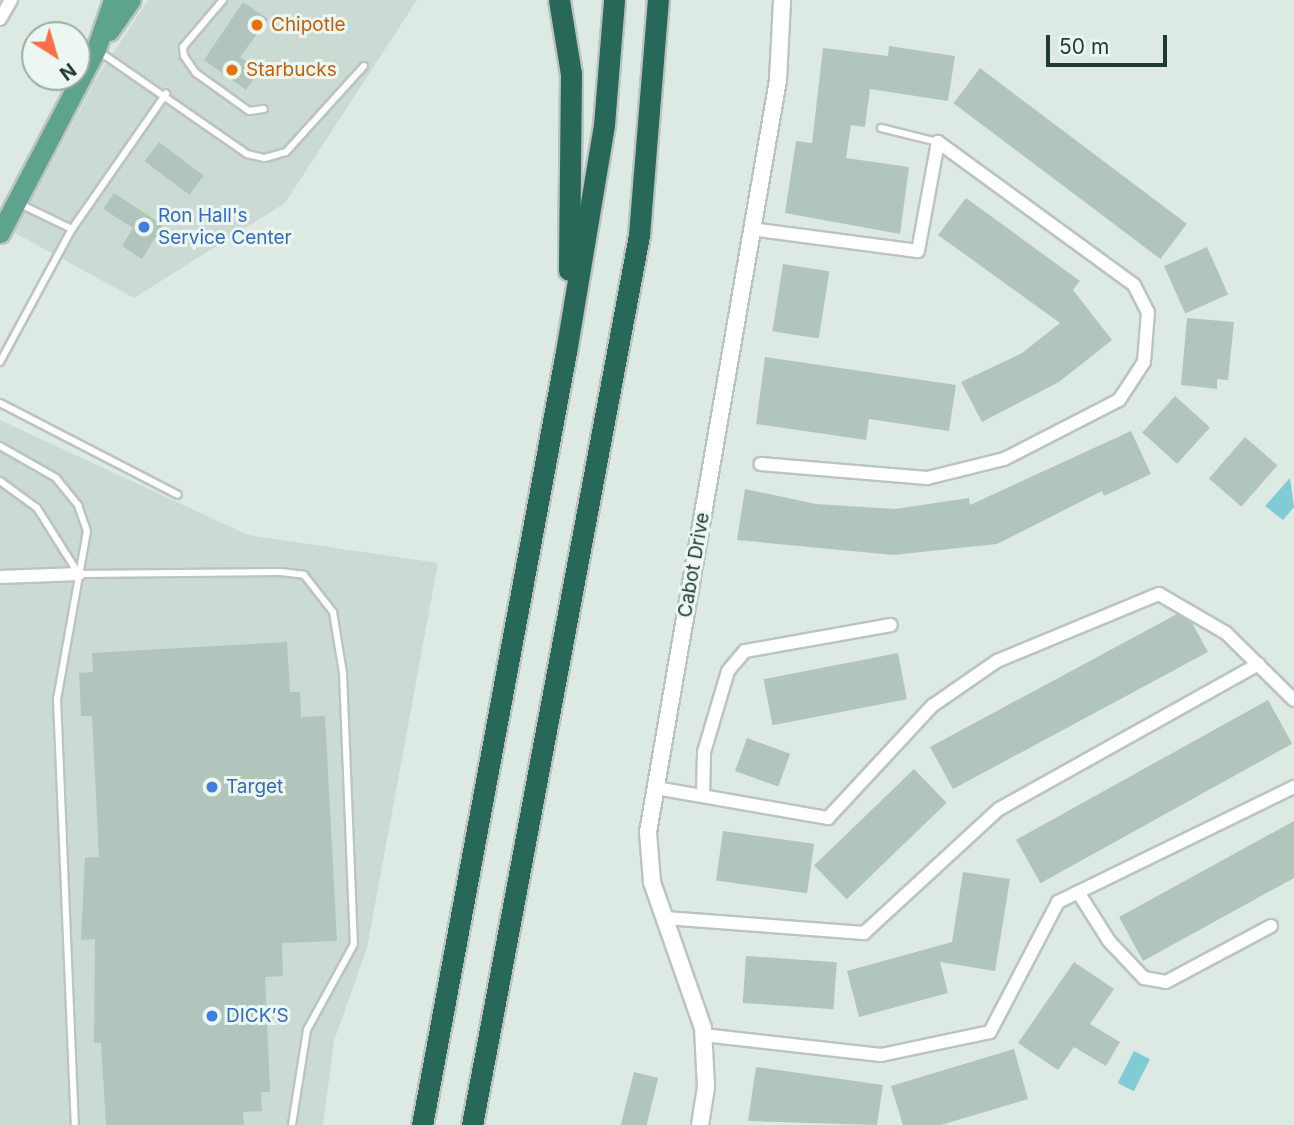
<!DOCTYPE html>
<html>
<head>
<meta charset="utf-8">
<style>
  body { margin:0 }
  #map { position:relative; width:1294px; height:1125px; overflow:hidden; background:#ddeae4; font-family:Inter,sans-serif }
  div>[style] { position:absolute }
  .built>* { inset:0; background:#cbdad2 }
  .water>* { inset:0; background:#80cbd4; transform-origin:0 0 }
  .building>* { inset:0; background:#b2c5bc; transform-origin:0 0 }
  .roads { filter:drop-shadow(2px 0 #bcc4c1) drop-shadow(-2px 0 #bcc4c1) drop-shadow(0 2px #bcc4c1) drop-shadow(0 -2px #bcc4c1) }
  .service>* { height:6px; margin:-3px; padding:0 3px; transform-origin:3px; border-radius:3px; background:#fff }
  .minor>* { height:12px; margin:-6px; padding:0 6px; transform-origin:6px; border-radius:6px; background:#fff }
  .tertiary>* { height:16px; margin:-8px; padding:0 8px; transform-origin:8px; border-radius:8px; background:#fff }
  .primary>* { height:19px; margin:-9.5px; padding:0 9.5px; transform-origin:9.5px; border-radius:9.5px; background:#5ea38e }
  .motorway>* { height:21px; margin:-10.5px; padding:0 10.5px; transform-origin:10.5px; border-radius:10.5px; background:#286858 }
  .dots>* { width:19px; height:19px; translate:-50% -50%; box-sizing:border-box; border:4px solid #edf7f2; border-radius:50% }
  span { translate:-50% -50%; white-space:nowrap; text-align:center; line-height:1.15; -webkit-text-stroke:6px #edf7f2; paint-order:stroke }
  .food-label { font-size:19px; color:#c56008 }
  .left { translate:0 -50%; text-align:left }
  .shop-label { font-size:19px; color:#366cbe }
  .street-label { font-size:19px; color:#1e3a31 }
  .north { position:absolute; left:21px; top:21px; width:70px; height:70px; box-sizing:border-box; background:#edf7f2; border:2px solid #9aaba5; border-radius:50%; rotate:143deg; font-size:19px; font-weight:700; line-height:28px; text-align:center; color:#1e3a31 }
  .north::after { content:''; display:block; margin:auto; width:24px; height:32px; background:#fc6d49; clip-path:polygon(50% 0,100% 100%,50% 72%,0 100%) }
  .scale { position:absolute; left:1046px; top:35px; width:121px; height:32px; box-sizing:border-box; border:4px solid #1e3a31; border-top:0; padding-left:9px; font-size:21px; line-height:24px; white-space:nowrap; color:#1e3a31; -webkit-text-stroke:5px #edf7f2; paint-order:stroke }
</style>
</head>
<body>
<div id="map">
  <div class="built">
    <div style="clip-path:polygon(148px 0,417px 0,285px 203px,134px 298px,15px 233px,96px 79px)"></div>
    <div style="clip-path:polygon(0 420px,248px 535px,438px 563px,367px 948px,334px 1041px,323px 1125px,0 1125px)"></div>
  </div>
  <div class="water">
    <div style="clip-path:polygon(1290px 478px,1294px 507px,1283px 520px,1265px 506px)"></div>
    <div style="left:1134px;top:1051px;width:18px;height:36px;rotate:27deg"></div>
  </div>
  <div class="building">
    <div style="clip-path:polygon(243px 2px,268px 19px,240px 57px,260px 70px,246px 90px,204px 60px)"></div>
    <div style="clip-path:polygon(889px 46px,955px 56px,948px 101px,870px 89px,865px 127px,851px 125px,846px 158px,909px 167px,900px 234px,785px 213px,796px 141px,812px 143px,823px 48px,888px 56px)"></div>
    <div style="left:980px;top:68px;width:259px;height:44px;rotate:37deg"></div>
    <div style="left:159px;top:142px;width:56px;height:24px;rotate:37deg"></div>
    <div style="clip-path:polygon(114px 193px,163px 225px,142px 259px,122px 246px,133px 228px,103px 209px)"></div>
    <div style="clip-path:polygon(966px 198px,1080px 281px,1073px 290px,1112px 340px,1059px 382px,982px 422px,961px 382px,1022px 353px,1060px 323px,938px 235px)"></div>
    <div style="left:1207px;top:247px;width:52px;height:47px;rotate:66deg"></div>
    <div style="left:783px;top:264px;width:47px;height:68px;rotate:9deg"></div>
    <div style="clip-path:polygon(1187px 318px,1234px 322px,1228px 380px,1217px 379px,1217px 389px,1181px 385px)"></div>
    <div style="clip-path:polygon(765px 357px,956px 385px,949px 431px,869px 419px,866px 440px,756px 424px)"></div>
    <div style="left:1175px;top:396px;width:47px;height:49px;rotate:42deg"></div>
    <div style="clip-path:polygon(1131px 431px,1151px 474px,1104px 496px,1102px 491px,997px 544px,893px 555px,737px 540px,745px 489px,816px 504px,895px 509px,969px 498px,970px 505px)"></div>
    <div style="left:1245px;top:437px;width:43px;height:55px;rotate:41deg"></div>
    <div style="clip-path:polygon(1177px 614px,1192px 623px,1208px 652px,953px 789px,930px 747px)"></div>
    <div style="clip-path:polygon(287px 642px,290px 692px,300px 692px,301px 717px,325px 716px,337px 941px,282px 943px,283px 976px,265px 977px,270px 1092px,261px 1092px,262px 1111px,243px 1112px,244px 1125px,106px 1125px,101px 1043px,94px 1043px,95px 939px,81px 940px,85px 858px,99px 857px,92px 716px,81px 716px,79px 673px,93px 672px,92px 653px)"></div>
    <div style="left:898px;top:653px;width:47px;height:137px;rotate:79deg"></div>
    <div style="left:1268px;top:700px;width:50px;height:288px;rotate:61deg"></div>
    <div style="left:747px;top:738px;width:46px;height:35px;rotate:20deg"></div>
    <div style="left:914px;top:769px;width:47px;height:139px;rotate:46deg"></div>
    <div style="clip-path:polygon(1294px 821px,1294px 878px,1143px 961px,1119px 917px)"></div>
    <div style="left:723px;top:831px;width:92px;height:50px;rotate:8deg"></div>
    <div style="clip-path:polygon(963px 872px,1010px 879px,995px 971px,940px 962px,948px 993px,859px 1017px,847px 971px,952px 942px)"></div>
    <div style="left:746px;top:956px;width:91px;height:47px;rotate:4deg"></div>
    <div style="clip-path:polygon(1074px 962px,1114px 989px,1090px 1024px,1120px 1042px,1106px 1066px,1074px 1047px,1058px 1070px,1018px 1043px)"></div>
    <div style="clip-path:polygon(1014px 1049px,1028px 1099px,941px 1125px,903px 1125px,891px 1086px)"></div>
    <div style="clip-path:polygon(756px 1067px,883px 1085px,877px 1125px,748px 1121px)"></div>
    <div style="left:634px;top:1072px;width:25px;height:55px;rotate:14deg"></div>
  </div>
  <div class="roads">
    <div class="service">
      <div style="left:223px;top:0;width:62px;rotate:130.4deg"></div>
      <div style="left:183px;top:47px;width:9px;rotate:84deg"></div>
      <div style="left:184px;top:56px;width:21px;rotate:55deg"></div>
      <div style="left:196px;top:73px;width:65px;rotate:35.6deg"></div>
      <div style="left:249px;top:111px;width:15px;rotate:-8deg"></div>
      <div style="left:97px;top:50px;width:183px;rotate:34.7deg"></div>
      <div style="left:247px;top:154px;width:18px;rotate:13deg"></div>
      <div style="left:265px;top:158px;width:22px;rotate:-16deg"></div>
      <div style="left:286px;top:152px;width:116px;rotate:-47.8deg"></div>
      <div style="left:881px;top:128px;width:59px;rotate:13.8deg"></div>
      <div style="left:20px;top:204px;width:58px;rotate:25.7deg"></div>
      <div style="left:72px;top:229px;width:165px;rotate:-55.2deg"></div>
      <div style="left:0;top:362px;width:151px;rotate:-61.6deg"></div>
      <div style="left:0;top:403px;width:200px;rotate:27.3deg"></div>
      <div style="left:0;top:446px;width:64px;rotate:29.7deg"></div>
      <div style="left:56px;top:478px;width:35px;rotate:51deg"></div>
      <div style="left:78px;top:505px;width:28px;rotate:71deg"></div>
      <div style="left:87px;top:531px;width:171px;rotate:100.1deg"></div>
      <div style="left:57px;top:699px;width:426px;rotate:87.6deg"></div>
      <div style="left:0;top:481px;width:46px;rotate:36.1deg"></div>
      <div style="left:37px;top:508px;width:77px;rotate:57.8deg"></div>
      <div style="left:79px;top:574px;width:202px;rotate:-0.6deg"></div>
      <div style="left:281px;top:572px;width:23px;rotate:7deg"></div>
      <div style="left:304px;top:575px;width:47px;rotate:51.9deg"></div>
      <div style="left:333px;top:612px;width:62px;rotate:80.7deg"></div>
      <div style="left:343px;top:673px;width:271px;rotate:87.7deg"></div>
      <div style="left:354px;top:944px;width:98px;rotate:118.7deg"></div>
      <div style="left:307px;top:1030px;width:96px;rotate:99deg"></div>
    </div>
    <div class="minor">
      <div style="left:0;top:19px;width:22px;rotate:-60deg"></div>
      <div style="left:751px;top:229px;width:168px;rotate:7.5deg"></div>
      <div style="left:918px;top:251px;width:111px;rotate:-79.6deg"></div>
      <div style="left:938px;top:142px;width:243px;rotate:36.1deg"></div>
      <div style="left:1134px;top:285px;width:30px;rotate:63deg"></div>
      <div style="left:1148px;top:312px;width:50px;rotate:94.6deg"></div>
      <div style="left:1144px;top:362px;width:45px;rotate:123.3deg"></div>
      <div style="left:1119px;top:400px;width:129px;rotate:152.8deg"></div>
      <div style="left:1004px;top:459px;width:79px;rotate:166.1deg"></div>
      <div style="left:927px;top:478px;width:167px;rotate:-175.2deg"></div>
      <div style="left:0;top:577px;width:79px;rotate:-2.2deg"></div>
      <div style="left:656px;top:788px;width:175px;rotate:9.9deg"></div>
      <div style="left:828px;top:818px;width:153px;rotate:-47.1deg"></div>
      <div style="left:932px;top:706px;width:79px;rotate:-34.7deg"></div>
      <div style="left:997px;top:661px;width:175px;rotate:-22.5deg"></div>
      <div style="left:1159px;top:594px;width:78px;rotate:30.2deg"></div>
      <div style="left:1226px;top:633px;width:95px;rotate:44.6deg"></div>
      <div style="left:703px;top:796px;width:44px;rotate:-88.7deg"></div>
      <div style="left:704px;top:752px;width:84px;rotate:-73.5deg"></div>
      <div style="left:728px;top:671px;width:26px;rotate:-50deg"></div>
      <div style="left:745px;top:651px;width:148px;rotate:-10.1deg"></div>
      <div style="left:1078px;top:892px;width:58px;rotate:57.7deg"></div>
      <div style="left:1109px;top:941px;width:51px;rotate:46.6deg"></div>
      <div style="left:1144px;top:978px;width:22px;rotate:10deg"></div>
      <div style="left:1166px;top:982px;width:119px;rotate:-28.1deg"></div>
      <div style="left:665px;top:918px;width:200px;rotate:4.3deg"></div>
      <div style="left:864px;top:933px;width:183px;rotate:-42.6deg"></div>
      <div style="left:999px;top:809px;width:297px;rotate:-29.2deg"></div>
      <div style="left:703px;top:1035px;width:179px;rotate:6.4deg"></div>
      <div style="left:881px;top:1055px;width:111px;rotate:-11.9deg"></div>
      <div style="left:990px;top:1032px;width:147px;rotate:-62.4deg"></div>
      <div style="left:1058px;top:902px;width:263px;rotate:-26deg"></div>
    </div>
    <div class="tertiary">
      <div style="left:700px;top:1125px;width:38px;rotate:-81deg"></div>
      <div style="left:706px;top:1087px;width:59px;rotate:-92.9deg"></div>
      <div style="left:703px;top:1028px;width:155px;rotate:-109.3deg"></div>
      <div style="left:652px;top:882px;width:50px;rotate:-94.6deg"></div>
      <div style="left:648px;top:832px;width:763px;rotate:-80.19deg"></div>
      <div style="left:778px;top:80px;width:80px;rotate:-87.1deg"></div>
    </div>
    <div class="primary">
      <div style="left:109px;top:31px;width:38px;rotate:-55deg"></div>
      <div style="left:0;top:233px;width:208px;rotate:-62.4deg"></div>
      <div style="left:96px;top:49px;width:52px;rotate:-70.9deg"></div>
    </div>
    <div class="motorway">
      <div style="left:559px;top:0;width:75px;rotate:80.8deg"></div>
      <div style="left:571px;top:74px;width:196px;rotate:90.6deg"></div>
      <div style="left:422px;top:1125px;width:786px;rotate:-79.45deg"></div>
      <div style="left:566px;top:352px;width:230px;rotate:-80.5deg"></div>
      <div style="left:604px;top:125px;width:125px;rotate:-85.4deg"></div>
      <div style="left:472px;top:1125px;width:906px;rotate:-79.37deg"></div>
      <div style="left:639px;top:235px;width:236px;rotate:-85.4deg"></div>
    </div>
  </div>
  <div class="dots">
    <div style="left:257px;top:25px;background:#e8710a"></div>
    <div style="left:232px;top:70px;background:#e8710a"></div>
    <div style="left:144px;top:227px;background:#3f7fe0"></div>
    <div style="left:212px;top:787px;background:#3f7fe0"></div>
    <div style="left:212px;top:1016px;background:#3f7fe0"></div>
  </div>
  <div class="food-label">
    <span class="left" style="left:271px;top:25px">Chipotle</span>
    <span class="left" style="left:246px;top:70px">Starbucks</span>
  </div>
  <div class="shop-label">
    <span class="left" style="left:158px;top:227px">Ron Hall's<br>Service Center</span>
    <span class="left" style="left:226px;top:787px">Target</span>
    <span class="left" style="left:226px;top:1016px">DICK’S</span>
  </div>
  <div class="street-label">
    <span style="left:694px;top:565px;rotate:-80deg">Cabot Drive</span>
  </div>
  <div class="north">N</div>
  <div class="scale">50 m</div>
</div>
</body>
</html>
